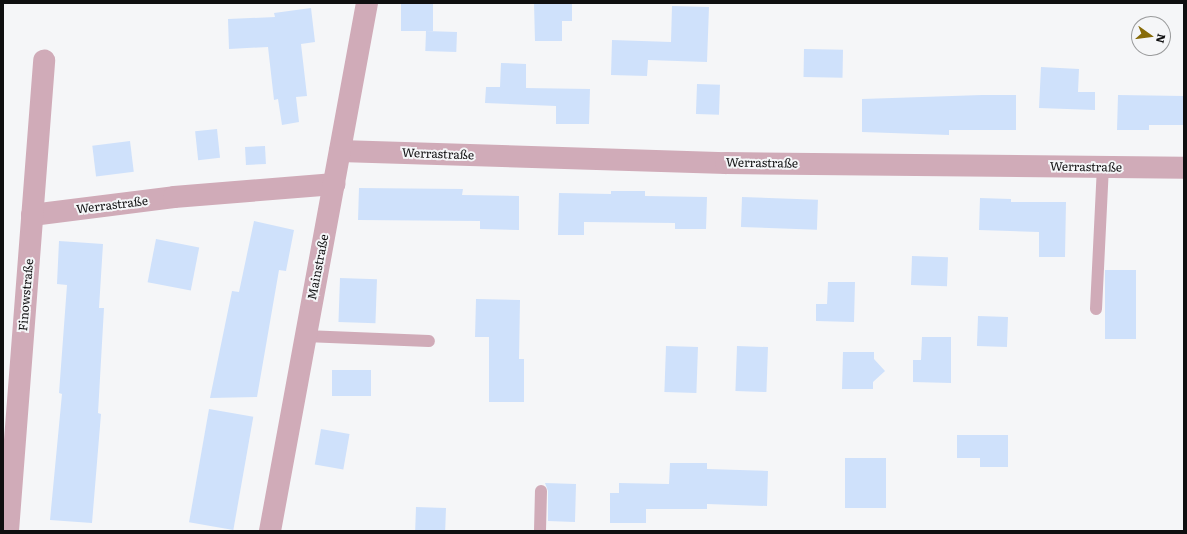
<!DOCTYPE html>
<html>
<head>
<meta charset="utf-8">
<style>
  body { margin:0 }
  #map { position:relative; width:1187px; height:534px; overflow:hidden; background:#f5f6f8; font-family:Literata,serif }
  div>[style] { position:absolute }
  .building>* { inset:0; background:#cfe1fb; transform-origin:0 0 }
  .service>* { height:12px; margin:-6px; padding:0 6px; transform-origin:6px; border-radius:6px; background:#d0abb8 }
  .minor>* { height:22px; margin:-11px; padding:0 11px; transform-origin:11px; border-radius:11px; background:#d0abb8 }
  span { translate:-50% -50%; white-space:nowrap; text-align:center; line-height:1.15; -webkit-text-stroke:4px #f5f6f8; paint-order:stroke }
  .street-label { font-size:12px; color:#0f0f10 }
  .frame { position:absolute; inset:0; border:4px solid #0f0f10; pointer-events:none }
  .north { position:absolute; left:1131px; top:16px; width:40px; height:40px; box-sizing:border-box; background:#f5f6f8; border:1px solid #999a9b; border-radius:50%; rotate:104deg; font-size:11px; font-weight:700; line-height:16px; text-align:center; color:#0f0f10 }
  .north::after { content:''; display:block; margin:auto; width:14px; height:18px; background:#876b08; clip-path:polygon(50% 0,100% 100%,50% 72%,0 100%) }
</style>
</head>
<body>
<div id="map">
  <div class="building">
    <div style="left:401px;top:3px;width:32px;height:28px"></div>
    <div style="clip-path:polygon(534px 3px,572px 3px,572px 21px,562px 21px,562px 41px,535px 41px)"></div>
    <div style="clip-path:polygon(672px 6px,709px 7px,707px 62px,648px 60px,647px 76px,611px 75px,612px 40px,671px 42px)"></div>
    <div style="clip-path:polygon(311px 8px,315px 42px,301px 44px,307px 96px,296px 97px,299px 122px,282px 125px,278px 99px,274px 100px,268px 47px,229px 49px,228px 19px,275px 17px,274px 13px)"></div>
    <div style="left:426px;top:31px;width:31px;height:20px;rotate:2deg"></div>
    <div style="left:804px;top:49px;width:39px;height:28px;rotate:1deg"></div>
    <div style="clip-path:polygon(501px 63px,526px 64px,526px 88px,590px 89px,589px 124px,556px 124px,556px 106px,485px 103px,486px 87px,500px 87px)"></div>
    <div style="clip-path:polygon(1041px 67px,1079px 69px,1078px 92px,1095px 92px,1095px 110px,1039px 108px)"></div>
    <div style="left:697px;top:84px;width:23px;height:30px;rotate:2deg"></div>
    <div style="clip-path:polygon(982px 95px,1016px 95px,1016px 130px,949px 130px,949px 135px,862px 132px,862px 99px)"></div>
    <div style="clip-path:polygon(1118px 95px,1184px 96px,1184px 125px,1149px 125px,1149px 130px,1117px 130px)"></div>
    <div style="left:217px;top:129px;width:29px;height:22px;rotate:84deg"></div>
    <div style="left:130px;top:141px;width:31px;height:38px;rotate:83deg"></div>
    <div style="left:265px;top:146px;width:18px;height:20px;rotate:87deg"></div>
    <div style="clip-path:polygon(359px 188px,463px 189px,462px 195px,519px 196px,519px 230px,480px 229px,480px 221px,358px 220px)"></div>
    <div style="clip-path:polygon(611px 191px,645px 191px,645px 196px,707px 197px,706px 229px,675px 229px,675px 223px,584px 222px,584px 235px,558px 235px,559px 193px,611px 194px)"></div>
    <div style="left:742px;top:197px;width:76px;height:30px;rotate:2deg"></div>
    <div style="clip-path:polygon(980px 198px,1011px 199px,1011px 202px,1066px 202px,1065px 257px,1039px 257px,1039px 232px,979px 230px)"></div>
    <div style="clip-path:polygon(254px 221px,294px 230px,286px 271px,279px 270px,257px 397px,210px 398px,232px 291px,239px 292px)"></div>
    <div style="left:156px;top:239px;width:44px;height:44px;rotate:11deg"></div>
    <div style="clip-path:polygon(59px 241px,103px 244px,99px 308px,104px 308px,98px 413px,101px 414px,92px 523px,50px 520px,62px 394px,59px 393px,67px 285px,57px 284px)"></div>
    <div style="left:912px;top:256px;width:36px;height:29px;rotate:2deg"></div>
    <div style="left:1105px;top:270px;width:31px;height:69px"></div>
    <div style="left:340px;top:278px;width:37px;height:44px;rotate:2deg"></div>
    <div style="clip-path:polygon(828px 282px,855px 282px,854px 322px,816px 321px,816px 304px,827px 304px)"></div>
    <div style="clip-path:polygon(476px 299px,520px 300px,519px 359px,524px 359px,524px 402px,489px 402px,489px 337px,475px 337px)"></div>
    <div style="left:978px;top:316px;width:30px;height:30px;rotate:2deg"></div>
    <div style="clip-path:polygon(922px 337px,951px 337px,951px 383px,913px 382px,913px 360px,921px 360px)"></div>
    <div style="left:666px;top:346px;width:32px;height:46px;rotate:2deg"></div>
    <div style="left:737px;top:346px;width:31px;height:45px;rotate:2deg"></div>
    <div style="clip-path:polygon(843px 352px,874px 352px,874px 359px,885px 371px,873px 382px,873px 389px,842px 389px)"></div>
    <div style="left:332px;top:370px;width:39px;height:26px"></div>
    <div style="left:209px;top:409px;width:45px;height:115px;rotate:10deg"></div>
    <div style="left:321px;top:429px;width:29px;height:36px;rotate:10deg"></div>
    <div style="clip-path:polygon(957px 435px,1008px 435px,1008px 467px,980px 467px,980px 458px,957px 458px)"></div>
    <div style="left:845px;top:458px;width:41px;height:50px"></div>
    <div style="clip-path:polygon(670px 463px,707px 463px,707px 469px,768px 471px,767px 506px,707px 504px,707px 509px,646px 509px,646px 523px,610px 523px,610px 493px,619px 493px,619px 483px,669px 484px)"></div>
    <div style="clip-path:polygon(545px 483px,576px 484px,575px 522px,548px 521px,548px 491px)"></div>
    <div style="left:416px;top:507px;width:30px;height:24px;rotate:2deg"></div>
  </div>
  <div class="service">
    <div style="left:1096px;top:309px;width:142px;rotate:-87.2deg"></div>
    <div style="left:305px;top:336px;width:124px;rotate:2.3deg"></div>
    <div style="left:540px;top:531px;width:40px;rotate:-88.6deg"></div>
  </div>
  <div class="minor">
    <div style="left:340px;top:151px;width:386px;rotate:1.8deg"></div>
    <div style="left:726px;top:163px;width:458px;rotate:0.6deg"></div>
    <div style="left:32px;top:215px;width:143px;rotate:-7.2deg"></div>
    <div style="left:174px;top:197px;width:161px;rotate:-4.6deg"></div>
    <div style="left:8px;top:531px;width:472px;rotate:-85.6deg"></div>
    <div style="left:270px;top:531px;width:537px;rotate:-79.59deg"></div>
  </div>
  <div class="street-label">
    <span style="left:438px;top:154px;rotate:2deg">Werrastraße</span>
    <span style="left:762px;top:163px;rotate:1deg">Werrastraße</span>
    <span style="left:1086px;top:167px;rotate:1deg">Werrastraße</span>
    <span style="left:112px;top:205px;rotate:-7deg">Werrastraße</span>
    <span style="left:318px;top:267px;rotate:-79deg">Mainstraße</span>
    <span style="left:26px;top:295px;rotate:-85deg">Finowstraße</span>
  </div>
  <div class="frame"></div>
  <div class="north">N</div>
</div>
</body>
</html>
